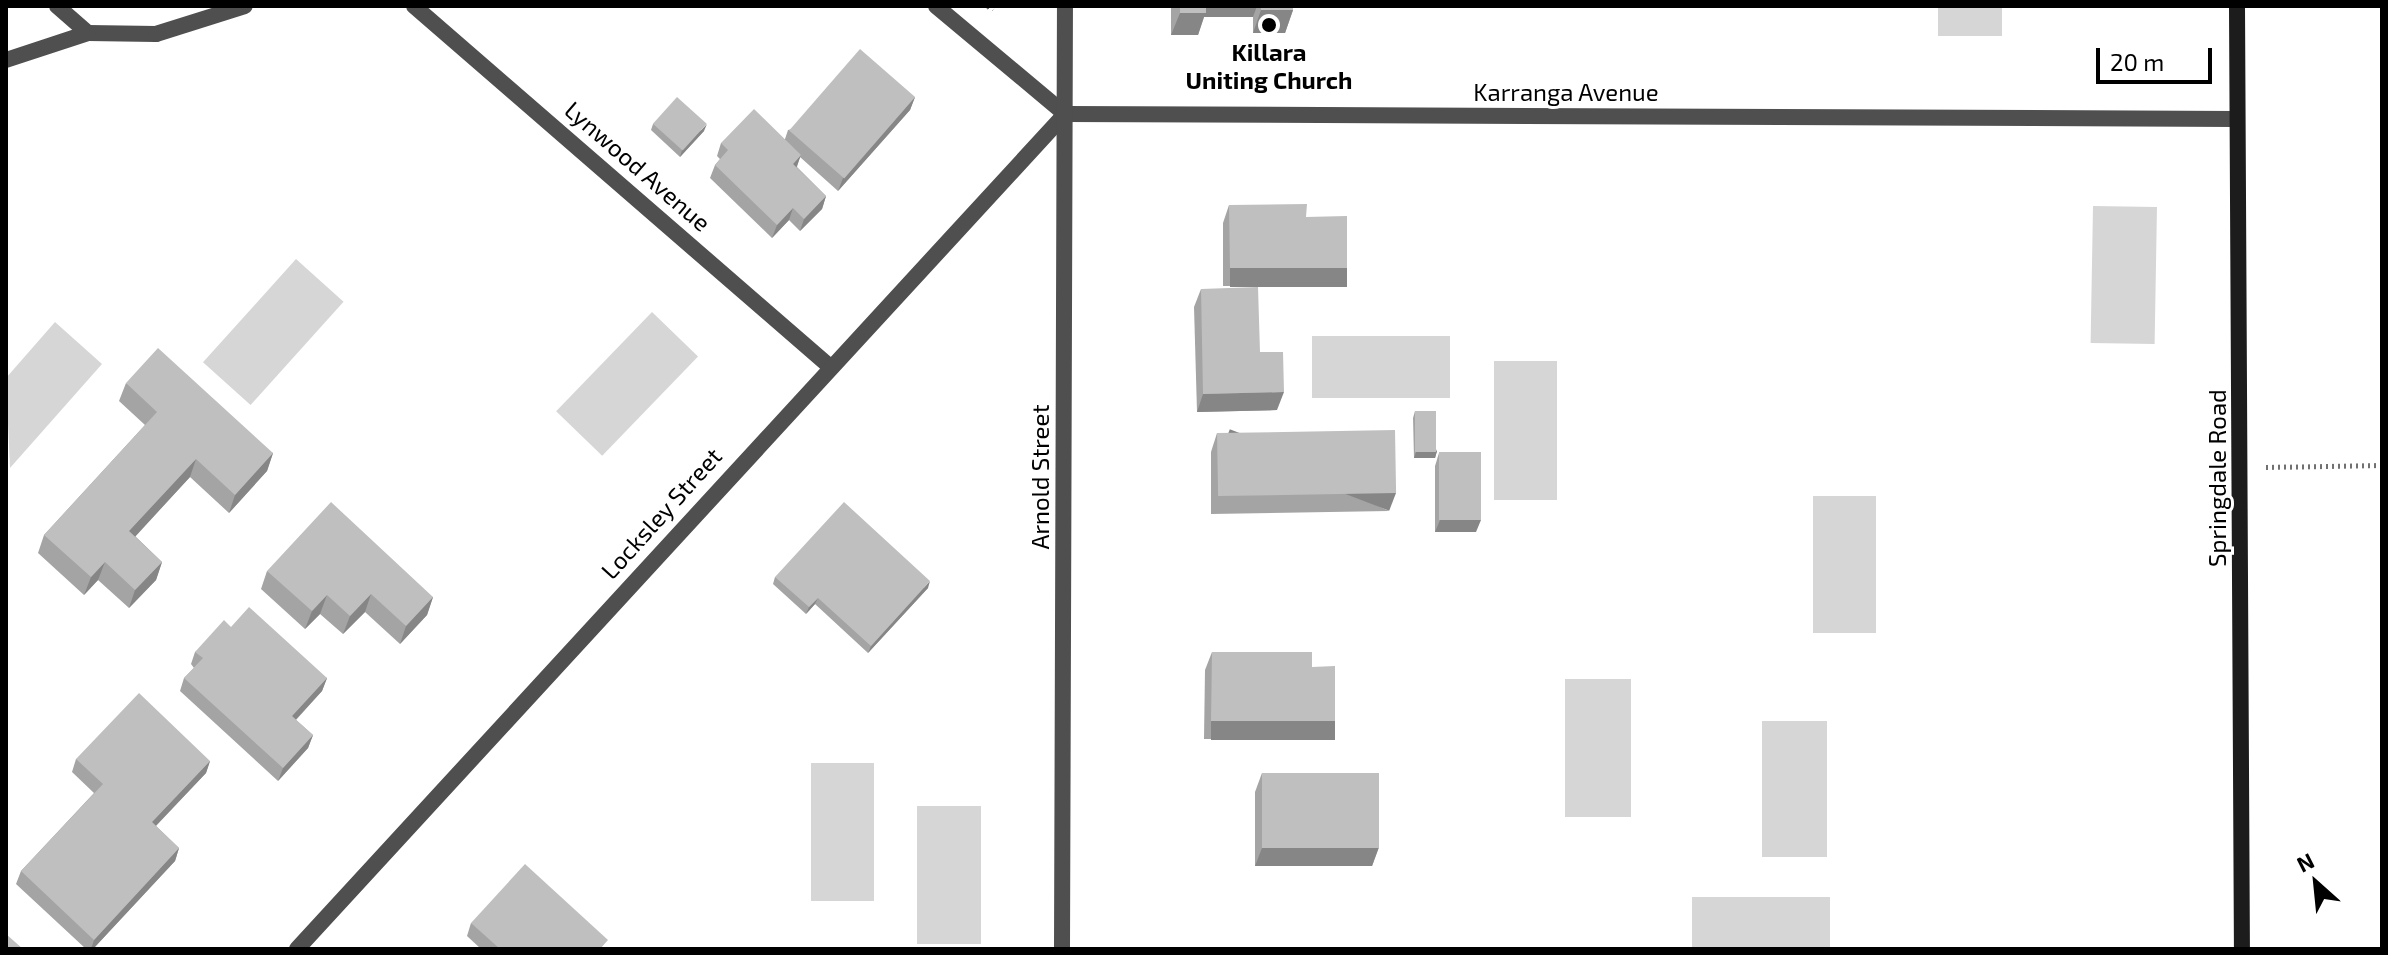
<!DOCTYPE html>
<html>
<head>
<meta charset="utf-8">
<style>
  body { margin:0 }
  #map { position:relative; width:2388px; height:955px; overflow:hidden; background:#fff; font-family:"Exo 2",sans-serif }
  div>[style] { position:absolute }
  .green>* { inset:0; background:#d6d6d6; transform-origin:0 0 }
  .path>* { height:5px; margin-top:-2.5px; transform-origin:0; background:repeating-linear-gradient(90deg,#717171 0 2px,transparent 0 6px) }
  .street>* { height:16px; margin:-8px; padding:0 8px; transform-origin:8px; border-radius:8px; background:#4f4f4f }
  .secondary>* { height:16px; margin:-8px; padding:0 8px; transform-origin:8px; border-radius:8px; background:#1c1c1c }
  .wall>* { inset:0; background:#a4a4a4 }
  .shaded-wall>* { inset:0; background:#868686; transform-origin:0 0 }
  .building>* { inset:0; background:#bfbfbf; transform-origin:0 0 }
  .dots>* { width:22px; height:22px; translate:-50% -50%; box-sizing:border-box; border:4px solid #fff; border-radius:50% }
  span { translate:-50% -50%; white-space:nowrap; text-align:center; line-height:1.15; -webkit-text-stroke:6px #fff; paint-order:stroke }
  .poi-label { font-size:24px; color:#000; font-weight:700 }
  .street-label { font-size:24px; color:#000 }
  .frame { position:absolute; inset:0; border:8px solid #000; pointer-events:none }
  .north { position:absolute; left:2276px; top:843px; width:80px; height:80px; -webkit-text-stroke:6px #fff; paint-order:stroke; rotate:333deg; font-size:22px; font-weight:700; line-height:32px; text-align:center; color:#000 }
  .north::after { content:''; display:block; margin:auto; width:28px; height:36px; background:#000; clip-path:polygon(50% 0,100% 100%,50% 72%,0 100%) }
  .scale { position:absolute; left:2096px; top:48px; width:116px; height:36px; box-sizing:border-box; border:4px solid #000; border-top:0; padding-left:10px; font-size:24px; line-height:28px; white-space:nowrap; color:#000; -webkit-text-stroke:6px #fff; paint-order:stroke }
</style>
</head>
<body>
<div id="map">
  <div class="green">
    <div style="left:1938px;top:6px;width:64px;height:30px"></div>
    <div style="left:2093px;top:206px;width:64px;height:137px;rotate:1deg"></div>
    <div style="left:296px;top:259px;width:64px;height:139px;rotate:42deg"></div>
    <div style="left:652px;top:312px;width:64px;height:138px;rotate:44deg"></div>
    <div style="clip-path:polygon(55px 322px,102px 364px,10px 468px,6px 378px)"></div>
    <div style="left:1450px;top:336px;width:62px;height:138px;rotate:90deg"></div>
    <div style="left:1494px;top:361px;width:63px;height:139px"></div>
    <div style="left:1813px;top:496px;width:63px;height:137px"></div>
    <div style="left:1565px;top:679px;width:66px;height:138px"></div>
    <div style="left:1762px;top:721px;width:65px;height:136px"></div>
    <div style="left:811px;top:763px;width:63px;height:138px"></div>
    <div style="left:917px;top:806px;width:64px;height:138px"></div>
    <div style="left:1692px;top:897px;width:138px;height:52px"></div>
  </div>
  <div class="path">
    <div style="left:988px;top:6px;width:6px;rotate:39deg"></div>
    <div style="left:2266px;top:467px;width:116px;rotate:-1deg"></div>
  </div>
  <div class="street">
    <div style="left:57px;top:6px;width:41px;rotate:41.1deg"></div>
    <div style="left:88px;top:33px;width:68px;rotate:0.8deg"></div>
    <div style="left:156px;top:34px;width:93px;rotate:-17.5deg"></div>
    <div style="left:414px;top:6px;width:548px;rotate:40.93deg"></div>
    <div style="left:936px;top:6px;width:168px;rotate:39.9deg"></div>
    <div style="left:1065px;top:114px;width:1170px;rotate:0.24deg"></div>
    <div style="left:6px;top:60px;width:86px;rotate:-18.2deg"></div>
    <div style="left:297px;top:949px;width:1134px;rotate:-47.39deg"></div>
    <div style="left:1062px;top:949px;width:943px;rotate:-89.82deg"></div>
  </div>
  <div class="secondary">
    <div style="left:2237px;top:6px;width:943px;rotate:89.7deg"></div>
  </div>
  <div class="wall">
    <div style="clip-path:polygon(1171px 6px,1293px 6px,1293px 10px,1285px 33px,1253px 33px,1253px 17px,1204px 17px,1198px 35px,1171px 35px)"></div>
    <div style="clip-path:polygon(915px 97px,910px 110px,838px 191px,800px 157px,797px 167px,826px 196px,822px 209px,800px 231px,789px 220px,772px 238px,710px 178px,715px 165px,720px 159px,717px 156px,721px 143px,785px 139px,788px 130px)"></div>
    <div style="clip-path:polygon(653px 124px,704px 131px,680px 157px,651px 130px)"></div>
    <div style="clip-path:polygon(1229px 205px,1306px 217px,1347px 268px,1341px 286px,1223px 286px,1223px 223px)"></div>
    <div style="clip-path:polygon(1201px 289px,1260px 352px,1277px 410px,1197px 412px,1194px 307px)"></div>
    <div style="clip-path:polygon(126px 383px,273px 453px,267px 471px,229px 513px,190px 477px,135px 536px,162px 562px,156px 580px,129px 608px,98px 580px,84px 595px,38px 553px,44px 535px,145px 425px,119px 401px)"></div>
    <div style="clip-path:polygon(1415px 411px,1437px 451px,1435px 458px,1414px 458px,1413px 418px)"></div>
    <div style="clip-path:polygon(1217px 433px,1389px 511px,1211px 514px,1211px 452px)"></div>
    <div style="clip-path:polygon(1439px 453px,1476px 532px,1435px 532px,1435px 466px)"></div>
    <div style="clip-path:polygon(267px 571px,433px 597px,427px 615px,400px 644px,365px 612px,343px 634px,320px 614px,305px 629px,261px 589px)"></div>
    <div style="clip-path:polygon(775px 577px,928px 588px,868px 653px,815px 604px,806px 614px,773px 584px)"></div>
    <div style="clip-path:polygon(231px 627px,327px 678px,322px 691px,296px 720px,313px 735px,308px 748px,278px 781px,180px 691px,184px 678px,194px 668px,191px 664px,195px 652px)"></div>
    <div style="clip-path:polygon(1212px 652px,1312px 667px,1335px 721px,1329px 739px,1204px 739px,1205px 670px)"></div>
    <div style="clip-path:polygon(76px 759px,210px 761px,206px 773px,156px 826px,179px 848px,175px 861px,93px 949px,86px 949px,16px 884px,21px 871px,94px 793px,72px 772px)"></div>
    <div style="clip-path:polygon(1262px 773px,1379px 847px,1372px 866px,1255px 866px,1255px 792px)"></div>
    <div style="clip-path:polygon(471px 923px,605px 949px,481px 949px,467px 936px)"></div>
  </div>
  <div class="shaded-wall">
    <div style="clip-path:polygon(1201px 6px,1257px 6px,1253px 17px,1204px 17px,1198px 35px,1171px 35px,1180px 13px)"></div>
    <div style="clip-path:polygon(1261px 10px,1293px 10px,1285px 33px,1253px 33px)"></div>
    <div style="clip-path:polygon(915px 97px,910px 110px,838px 191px,843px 178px)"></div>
    <div style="clip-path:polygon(707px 124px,704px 131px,680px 157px,682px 150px)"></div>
    <div style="clip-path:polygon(801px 155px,796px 168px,793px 164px)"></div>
    <div style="clip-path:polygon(826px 196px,822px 209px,800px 231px,804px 219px)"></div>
    <div style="clip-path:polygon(793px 208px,789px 220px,772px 238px,777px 225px)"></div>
    <div style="left:1230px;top:268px;width:117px;height:19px"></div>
    <div style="clip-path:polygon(1284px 392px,1277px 410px,1197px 412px,1203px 394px)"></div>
    <div style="clip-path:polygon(1437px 451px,1435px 458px,1414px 458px,1416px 452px)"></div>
    <div style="clip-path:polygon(273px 453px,267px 471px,229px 513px,235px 495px)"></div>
    <div style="clip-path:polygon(196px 459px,190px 477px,123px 550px,129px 531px)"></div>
    <div style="left:1396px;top:493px;width:19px;height:178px;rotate:111deg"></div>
    <div style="clip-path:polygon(1440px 520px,1481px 520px,1476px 532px,1435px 532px)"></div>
    <div style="clip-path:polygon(105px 562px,98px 580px,84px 595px,91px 577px)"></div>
    <div style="clip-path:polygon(162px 562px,156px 580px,129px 608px,135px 590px)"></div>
    <div style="clip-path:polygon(930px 581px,928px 588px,868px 653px,871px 646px)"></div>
    <div style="clip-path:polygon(371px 594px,365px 612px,343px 634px,350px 616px)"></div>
    <div style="clip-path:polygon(327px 595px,320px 614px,305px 629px,312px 611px)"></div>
    <div style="clip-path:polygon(433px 597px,427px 615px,400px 644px,406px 626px)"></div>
    <div style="clip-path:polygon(818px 598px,815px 604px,806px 614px,809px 607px)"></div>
    <div style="clip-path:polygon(327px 678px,322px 691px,287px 729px,292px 716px)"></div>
    <div style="left:1211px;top:721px;width:124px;height:19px"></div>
    <div style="clip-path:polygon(313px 735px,308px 748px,278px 781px,283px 768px)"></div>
    <div style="clip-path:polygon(210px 761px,206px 773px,147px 835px,152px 822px)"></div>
    <div style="clip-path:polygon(1379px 847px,1372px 866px,1255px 866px,1262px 848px)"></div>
    <div style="clip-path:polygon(179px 848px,175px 861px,93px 949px,91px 949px,94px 940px)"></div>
  </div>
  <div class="building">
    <div style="left:1180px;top:6px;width:26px;height:7px"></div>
    <div style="left:1261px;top:6px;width:32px;height:4px"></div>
    <div style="left:860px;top:49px;width:73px;height:108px;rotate:41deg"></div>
    <div style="left:677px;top:97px;width:40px;height:36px;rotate:42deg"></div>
    <div style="clip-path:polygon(754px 109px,801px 155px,793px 164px,826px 196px,804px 219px,793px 208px,777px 225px,715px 165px,728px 150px,721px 143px)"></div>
    <div style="clip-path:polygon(1307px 204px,1306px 217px,1347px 216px,1347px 268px,1230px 268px,1229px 205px)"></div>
    <div style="clip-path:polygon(1258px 287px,1260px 352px,1283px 352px,1284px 392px,1203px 394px,1201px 289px)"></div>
    <div style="clip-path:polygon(158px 348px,273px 453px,235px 495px,196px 459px,129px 531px,162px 562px,135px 590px,105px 562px,91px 577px,44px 535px,157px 412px,126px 383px)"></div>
    <div style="left:1415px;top:411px;width:21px;height:41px"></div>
    <div style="left:1395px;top:430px;width:63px;height:178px;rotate:89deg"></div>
    <div style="left:1481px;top:452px;width:68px;height:42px;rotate:90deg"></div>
    <div style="clip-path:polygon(331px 502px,433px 597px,406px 626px,371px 594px,350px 616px,327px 595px,312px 611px,267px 571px)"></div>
    <div style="clip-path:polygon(844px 502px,930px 581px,871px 646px,818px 598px,809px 607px,775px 577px)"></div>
    <div style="clip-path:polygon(249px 607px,327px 678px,292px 716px,313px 735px,283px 768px,184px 678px,203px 658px,195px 652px,224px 620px,231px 627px)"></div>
    <div style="clip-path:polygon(1212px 652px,1312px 652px,1312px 667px,1335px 666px,1335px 721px,1211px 721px)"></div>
    <div style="clip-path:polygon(139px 693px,210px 761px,152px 822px,179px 848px,94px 940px,21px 871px,103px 784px,76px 759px)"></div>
    <div style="left:1262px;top:773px;width:117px;height:75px"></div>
    <div style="clip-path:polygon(525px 864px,608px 940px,600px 949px,500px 949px,471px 923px)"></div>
    <div style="clip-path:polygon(6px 934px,23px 949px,6px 949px)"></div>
  </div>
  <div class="dots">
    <div style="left:1269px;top:25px;background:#000"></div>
  </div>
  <div class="poi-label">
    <span style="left:1269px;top:66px">Killara<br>Uniting Church</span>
  </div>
  <div class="street-label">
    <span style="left:1566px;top:92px">Karranga Avenue</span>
    <span style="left:638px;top:166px;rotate:41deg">Lynwood Avenue</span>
    <span style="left:1040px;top:477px;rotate:-90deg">Arnold Street</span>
    <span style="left:2217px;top:478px;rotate:-90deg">Springdale Road</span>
    <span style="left:661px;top:513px;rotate:-48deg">Locksley Street</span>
  </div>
  <div class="frame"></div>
  <div class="north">N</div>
  <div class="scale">20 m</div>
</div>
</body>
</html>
